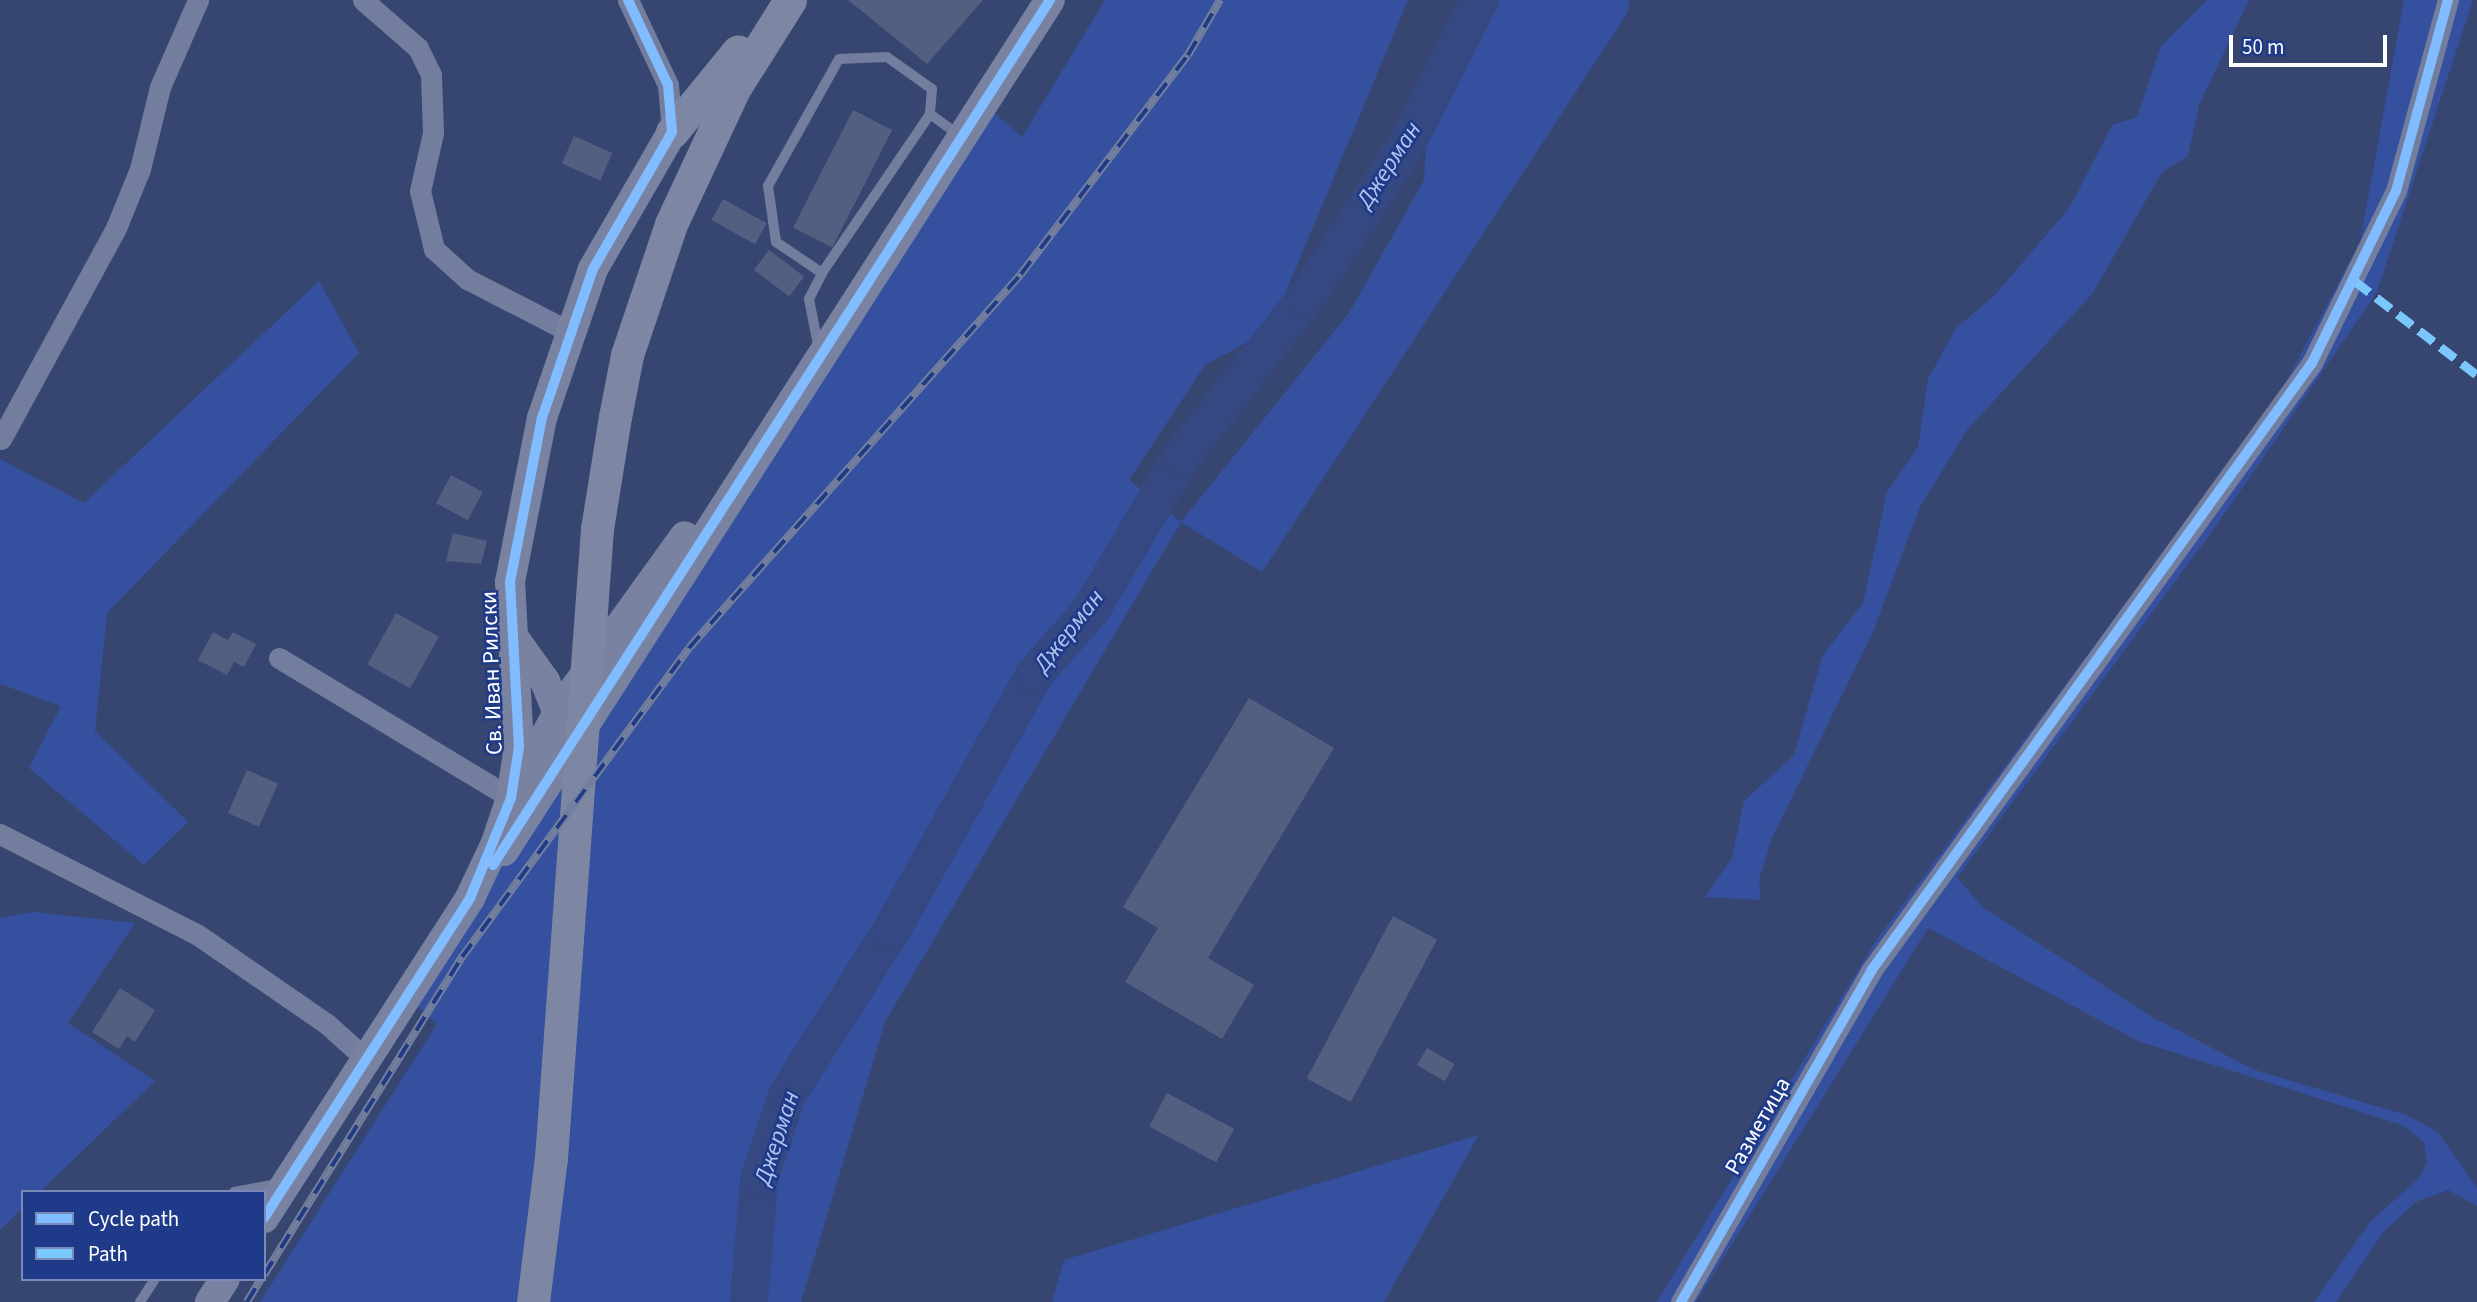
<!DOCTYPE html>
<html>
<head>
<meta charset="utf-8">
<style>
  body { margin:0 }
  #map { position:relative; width:2477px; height:1302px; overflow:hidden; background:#374670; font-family:"Source Sans 3",sans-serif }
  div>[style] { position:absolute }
  .green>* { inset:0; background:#34509e }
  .river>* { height:38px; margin:-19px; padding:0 19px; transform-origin:19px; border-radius:19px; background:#354881 }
  .building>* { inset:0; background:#535f80; transform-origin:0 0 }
  .lane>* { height:10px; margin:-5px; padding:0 5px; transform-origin:5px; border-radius:5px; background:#737e9e }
  .street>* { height:21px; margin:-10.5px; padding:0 10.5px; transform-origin:10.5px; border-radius:10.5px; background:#737e9e }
  .secondary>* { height:30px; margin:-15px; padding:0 15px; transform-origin:15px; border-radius:15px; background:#7983a1 }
  .primary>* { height:33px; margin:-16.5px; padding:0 16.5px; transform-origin:16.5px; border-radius:16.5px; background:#7d87a3 }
  .rail>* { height:8px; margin-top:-4px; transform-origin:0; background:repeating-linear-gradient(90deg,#1f3a88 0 16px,#737f9c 0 32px); box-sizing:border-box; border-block:2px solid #737f9c }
  .quiet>* { height:9px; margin-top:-4.5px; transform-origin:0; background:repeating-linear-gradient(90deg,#7ac7fe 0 18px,transparent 0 27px) }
  .cycleway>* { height:10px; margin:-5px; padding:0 5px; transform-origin:5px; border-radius:5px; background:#80bcff }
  span { translate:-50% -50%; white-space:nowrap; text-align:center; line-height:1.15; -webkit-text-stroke:5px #1f3a88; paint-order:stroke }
  .street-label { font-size:23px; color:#fff }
  .water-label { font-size:24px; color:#b5c6f2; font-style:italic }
  .legend { position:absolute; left:21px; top:1190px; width:245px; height:91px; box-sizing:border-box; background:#1f3a88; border:2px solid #7989b8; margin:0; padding:9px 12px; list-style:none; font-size:21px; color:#fff }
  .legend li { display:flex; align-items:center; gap:14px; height:35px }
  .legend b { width:35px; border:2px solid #7989b8 }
  .scale { position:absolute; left:2229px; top:35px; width:158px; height:32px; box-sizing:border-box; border:4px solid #fff; border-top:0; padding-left:9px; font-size:21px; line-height:24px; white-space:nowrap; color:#fff; -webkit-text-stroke:5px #1f3a88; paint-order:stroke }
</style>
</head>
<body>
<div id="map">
  <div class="green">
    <div style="clip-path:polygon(1105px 0,1408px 0,1270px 330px,1205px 365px,1129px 480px,1181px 522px,1349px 313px,1424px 180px,1430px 68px,1461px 0,1629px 0,1628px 12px,1262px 572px,1181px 522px,885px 1022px,801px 1302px,260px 1302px,437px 1024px,407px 997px,981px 101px,1022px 137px)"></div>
    <div style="clip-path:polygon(2207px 0,2249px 0,2199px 105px,2188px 156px,2162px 172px,2093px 293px,1967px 430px,1920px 507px,1873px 632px,1772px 838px,1759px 879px,1761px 900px,1705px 897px,1732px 858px,1744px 801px,1794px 755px,1823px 655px,1863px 603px,1887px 492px,1918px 447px,1928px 379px,1956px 328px,1994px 296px,2070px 207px,2112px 125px,2137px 117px,2161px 46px)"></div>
    <div style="clip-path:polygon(2404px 0,2473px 0,2377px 292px,2221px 519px,1957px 878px,1984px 908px,2154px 1018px,2255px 1070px,2406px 1115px,2438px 1132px,2477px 1188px,2477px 1206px,2448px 1190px,2416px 1202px,2383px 1232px,2336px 1302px,2314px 1302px,2370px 1222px,2419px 1178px,2427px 1163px,2424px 1142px,2402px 1125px,2138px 1041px,1928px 928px,1696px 1302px,1657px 1302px,1875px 942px,2278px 397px,2360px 242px)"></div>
    <div style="clip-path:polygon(319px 281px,359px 353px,107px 613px,95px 731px,188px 822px,144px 865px,29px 768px,61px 706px,0 684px,0 459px,84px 503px)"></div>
    <div style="clip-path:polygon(33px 912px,135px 923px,68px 1023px,155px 1081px,40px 1192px,23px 1192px,23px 1208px,0 1230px,0 918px)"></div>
    <div style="clip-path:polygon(1479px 1135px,1384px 1302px,1052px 1302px,1064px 1260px)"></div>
  </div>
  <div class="river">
    <div style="left:749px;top:1302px;width:122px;rotate:-85.3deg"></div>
    <div style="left:759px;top:1180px;width:89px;rotate:-71.8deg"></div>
    <div style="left:787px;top:1095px;width:192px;rotate:-57.6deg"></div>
    <div style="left:890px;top:933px;width:297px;rotate:-60.8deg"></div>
    <div style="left:1035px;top:674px;width:85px;rotate:-48.8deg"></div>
    <div style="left:1091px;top:610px;width:179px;rotate:-59.4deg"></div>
    <div style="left:1182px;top:456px;width:201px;rotate:-51.9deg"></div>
    <div style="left:1306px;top:298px;width:181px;rotate:-56.7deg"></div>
    <div style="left:1405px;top:147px;width:165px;rotate:-63deg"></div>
  </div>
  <div class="building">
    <div style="clip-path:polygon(848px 0,983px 0,927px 64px)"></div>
    <div style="left:853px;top:110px;width:44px;height:132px;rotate:27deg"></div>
    <div style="left:574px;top:136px;width:42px;height:30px;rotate:24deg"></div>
    <div style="left:723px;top:199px;width:50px;height:24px;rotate:29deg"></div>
    <div style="left:769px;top:250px;width:44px;height:25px;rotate:37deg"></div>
    <div style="left:451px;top:475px;width:36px;height:32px;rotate:28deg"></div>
    <div style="clip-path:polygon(453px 533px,487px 541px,481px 564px,446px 561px)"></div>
    <div style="left:396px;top:613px;width:49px;height:59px;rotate:29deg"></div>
    <div style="clip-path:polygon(213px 632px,228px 640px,233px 632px,256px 644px,244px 667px,234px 662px,227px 675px,198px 660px)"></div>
    <div style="clip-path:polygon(1249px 698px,1334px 748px,1208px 958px,1254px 985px,1222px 1039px,1125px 982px,1158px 928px,1123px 907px)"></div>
    <div style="left:247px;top:770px;width:34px;height:47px;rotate:24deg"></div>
    <div style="left:1393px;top:916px;width:50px;height:184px;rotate:28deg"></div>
    <div style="clip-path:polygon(120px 988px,155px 1010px,135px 1042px,127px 1036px,119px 1049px,92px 1032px)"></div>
    <div style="left:1427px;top:1048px;width:32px;height:20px;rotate:30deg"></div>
    <div style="left:1167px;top:1093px;width:76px;height:38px;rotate:28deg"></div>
  </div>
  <div class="lane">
    <div style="left:822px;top:273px;width:55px;rotate:-146deg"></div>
    <div style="left:776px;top:242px;width:57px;rotate:-98.1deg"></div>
    <div style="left:768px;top:186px;width:145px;rotate:-60.8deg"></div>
    <div style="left:839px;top:59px;width:48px;rotate:-2.4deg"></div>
    <div style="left:887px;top:57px;width:55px;rotate:35.4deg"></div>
    <div style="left:932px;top:89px;width:25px;rotate:95deg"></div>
    <div style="left:819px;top:350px;width:52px;rotate:-101.1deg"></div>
    <div style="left:809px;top:299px;width:29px;rotate:-63deg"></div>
    <div style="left:822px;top:273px;width:192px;rotate:-55.8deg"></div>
    <div style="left:930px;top:114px;width:34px;rotate:36deg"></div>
    <div style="left:234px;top:1192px;width:49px;rotate:-10.6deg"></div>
    <div style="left:140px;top:1302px;width:27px;rotate:-57deg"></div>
  </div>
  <div class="street">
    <div style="left:363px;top:0;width:73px;rotate:41.1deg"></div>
    <div style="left:418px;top:48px;width:30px;rotate:64deg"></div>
    <div style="left:431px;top:75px;width:58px;rotate:88deg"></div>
    <div style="left:433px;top:133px;width:59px;rotate:102.6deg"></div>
    <div style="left:420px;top:191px;width:60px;rotate:76.4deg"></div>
    <div style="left:434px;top:249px;width:45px;rotate:42.3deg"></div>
    <div style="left:467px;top:279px;width:114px;rotate:27.2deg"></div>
    <div style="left:628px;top:0;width:94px;rotate:64.8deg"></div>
    <div style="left:668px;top:85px;width:47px;rotate:85.1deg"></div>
    <div style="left:1px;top:439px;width:240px;rotate:-61.4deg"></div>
    <div style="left:116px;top:228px;width:64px;rotate:-67.9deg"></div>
    <div style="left:140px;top:169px;width:84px;rotate:-76.3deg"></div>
    <div style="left:160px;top:87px;width:95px;rotate:-66.4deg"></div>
    <div style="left:279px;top:658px;width:271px;rotate:31.1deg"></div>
    <div style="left:0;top:834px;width:222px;rotate:27deg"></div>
    <div style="left:198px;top:935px;width:157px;rotate:34.6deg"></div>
    <div style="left:327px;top:1024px;width:54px;rotate:42deg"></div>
    <div style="left:1681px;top:1302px;width:382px;rotate:-60.1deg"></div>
    <div style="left:1871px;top:971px;width:751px;rotate:-54.05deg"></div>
    <div style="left:2312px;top:363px;width:191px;rotate:-64deg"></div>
    <div style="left:2396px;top:191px;width:198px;rotate:-74.8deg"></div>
  </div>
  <div class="secondary">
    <div style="left:510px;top:632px;width:60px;rotate:54.5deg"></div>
    <div style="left:545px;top:681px;width:46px;rotate:68.4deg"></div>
    <div style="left:520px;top:782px;width:83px;rotate:-61.3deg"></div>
    <div style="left:560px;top:709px;width:213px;rotate:-54.2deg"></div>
    <div style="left:504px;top:851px;width:1011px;rotate:-57.32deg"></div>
    <div style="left:264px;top:1218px;width:381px;rotate:-57.2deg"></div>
    <div style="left:470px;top:898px;width:61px;rotate:-64.7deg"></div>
    <div style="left:496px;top:843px;width:47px;rotate:-71.6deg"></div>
    <div style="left:511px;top:798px;width:52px;rotate:-81.1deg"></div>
    <div style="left:519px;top:747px;width:165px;rotate:-93.1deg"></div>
    <div style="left:510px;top:582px;width:167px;rotate:-79deg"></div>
    <div style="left:542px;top:418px;width:157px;rotate:-71.1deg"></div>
    <div style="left:593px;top:269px;width:158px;rotate:-60deg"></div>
    <div style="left:210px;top:1302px;width:27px;rotate:-57deg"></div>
  </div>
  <div class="primary">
    <div style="left:672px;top:132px;width:104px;rotate:-50.8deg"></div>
    <div style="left:533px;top:1302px;width:145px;rotate:-82.9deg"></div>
    <div style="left:551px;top:1158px;width:631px;rotate:-85.82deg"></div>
    <div style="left:597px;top:529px;width:113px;rotate:-80.9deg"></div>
    <div style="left:615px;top:417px;width:63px;rotate:-79deg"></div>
    <div style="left:627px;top:355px;width:138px;rotate:-71.4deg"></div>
    <div style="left:671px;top:224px;width:149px;rotate:-65deg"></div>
    <div style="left:734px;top:89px;width:105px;rotate:-57.8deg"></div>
  </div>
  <div class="rail">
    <div style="left:264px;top:1275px;width:375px;rotate:-58.1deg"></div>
    <div style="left:462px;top:957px;width:383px;rotate:-53.7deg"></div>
    <div style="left:689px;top:648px;width:500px;rotate:-48.4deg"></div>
    <div style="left:1021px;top:274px;width:275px;rotate:-52.7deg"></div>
    <div style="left:1188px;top:55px;width:64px;rotate:-59.8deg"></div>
    <div style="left:247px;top:1302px;width:27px;rotate:-59deg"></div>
  </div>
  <div class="quiet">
    <div style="left:2355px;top:281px;width:154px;rotate:37.6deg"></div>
  </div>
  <div class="cycleway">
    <div style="left:493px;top:865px;width:1029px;rotate:-57.22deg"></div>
    <div style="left:264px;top:1218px;width:381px;rotate:-57.2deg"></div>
    <div style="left:470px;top:898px;width:108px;rotate:-67.7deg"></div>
    <div style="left:511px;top:798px;width:52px;rotate:-81.1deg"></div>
    <div style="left:519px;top:747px;width:165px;rotate:-93.1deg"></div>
    <div style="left:510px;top:582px;width:167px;rotate:-79deg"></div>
    <div style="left:542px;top:418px;width:157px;rotate:-71.1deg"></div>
    <div style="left:593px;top:269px;width:158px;rotate:-60deg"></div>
    <div style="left:672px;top:132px;width:47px;rotate:-94.9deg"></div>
    <div style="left:668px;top:85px;width:94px;rotate:-115.2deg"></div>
    <div style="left:1681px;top:1302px;width:382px;rotate:-60.1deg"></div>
    <div style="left:1871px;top:971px;width:751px;rotate:-54.05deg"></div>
    <div style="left:2312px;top:363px;width:191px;rotate:-64deg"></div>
    <div style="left:2396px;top:191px;width:198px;rotate:-74.8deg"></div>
  </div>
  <div class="street-label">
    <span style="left:492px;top:673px;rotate:-92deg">Св. Иван Рилски</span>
    <span style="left:1758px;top:1126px;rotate:-60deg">Разметица</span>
  </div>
  <div class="water-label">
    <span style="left:1389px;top:165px;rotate:-57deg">Джерман</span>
    <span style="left:1069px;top:631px;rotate:-52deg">Джерман</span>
    <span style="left:777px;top:1138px;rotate:-72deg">Джерман</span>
  </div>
  <ul class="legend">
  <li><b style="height:9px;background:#80bcff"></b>Cycle path</li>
  <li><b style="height:9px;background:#7ac7fe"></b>Path</li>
  </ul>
  <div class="scale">50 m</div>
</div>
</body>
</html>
